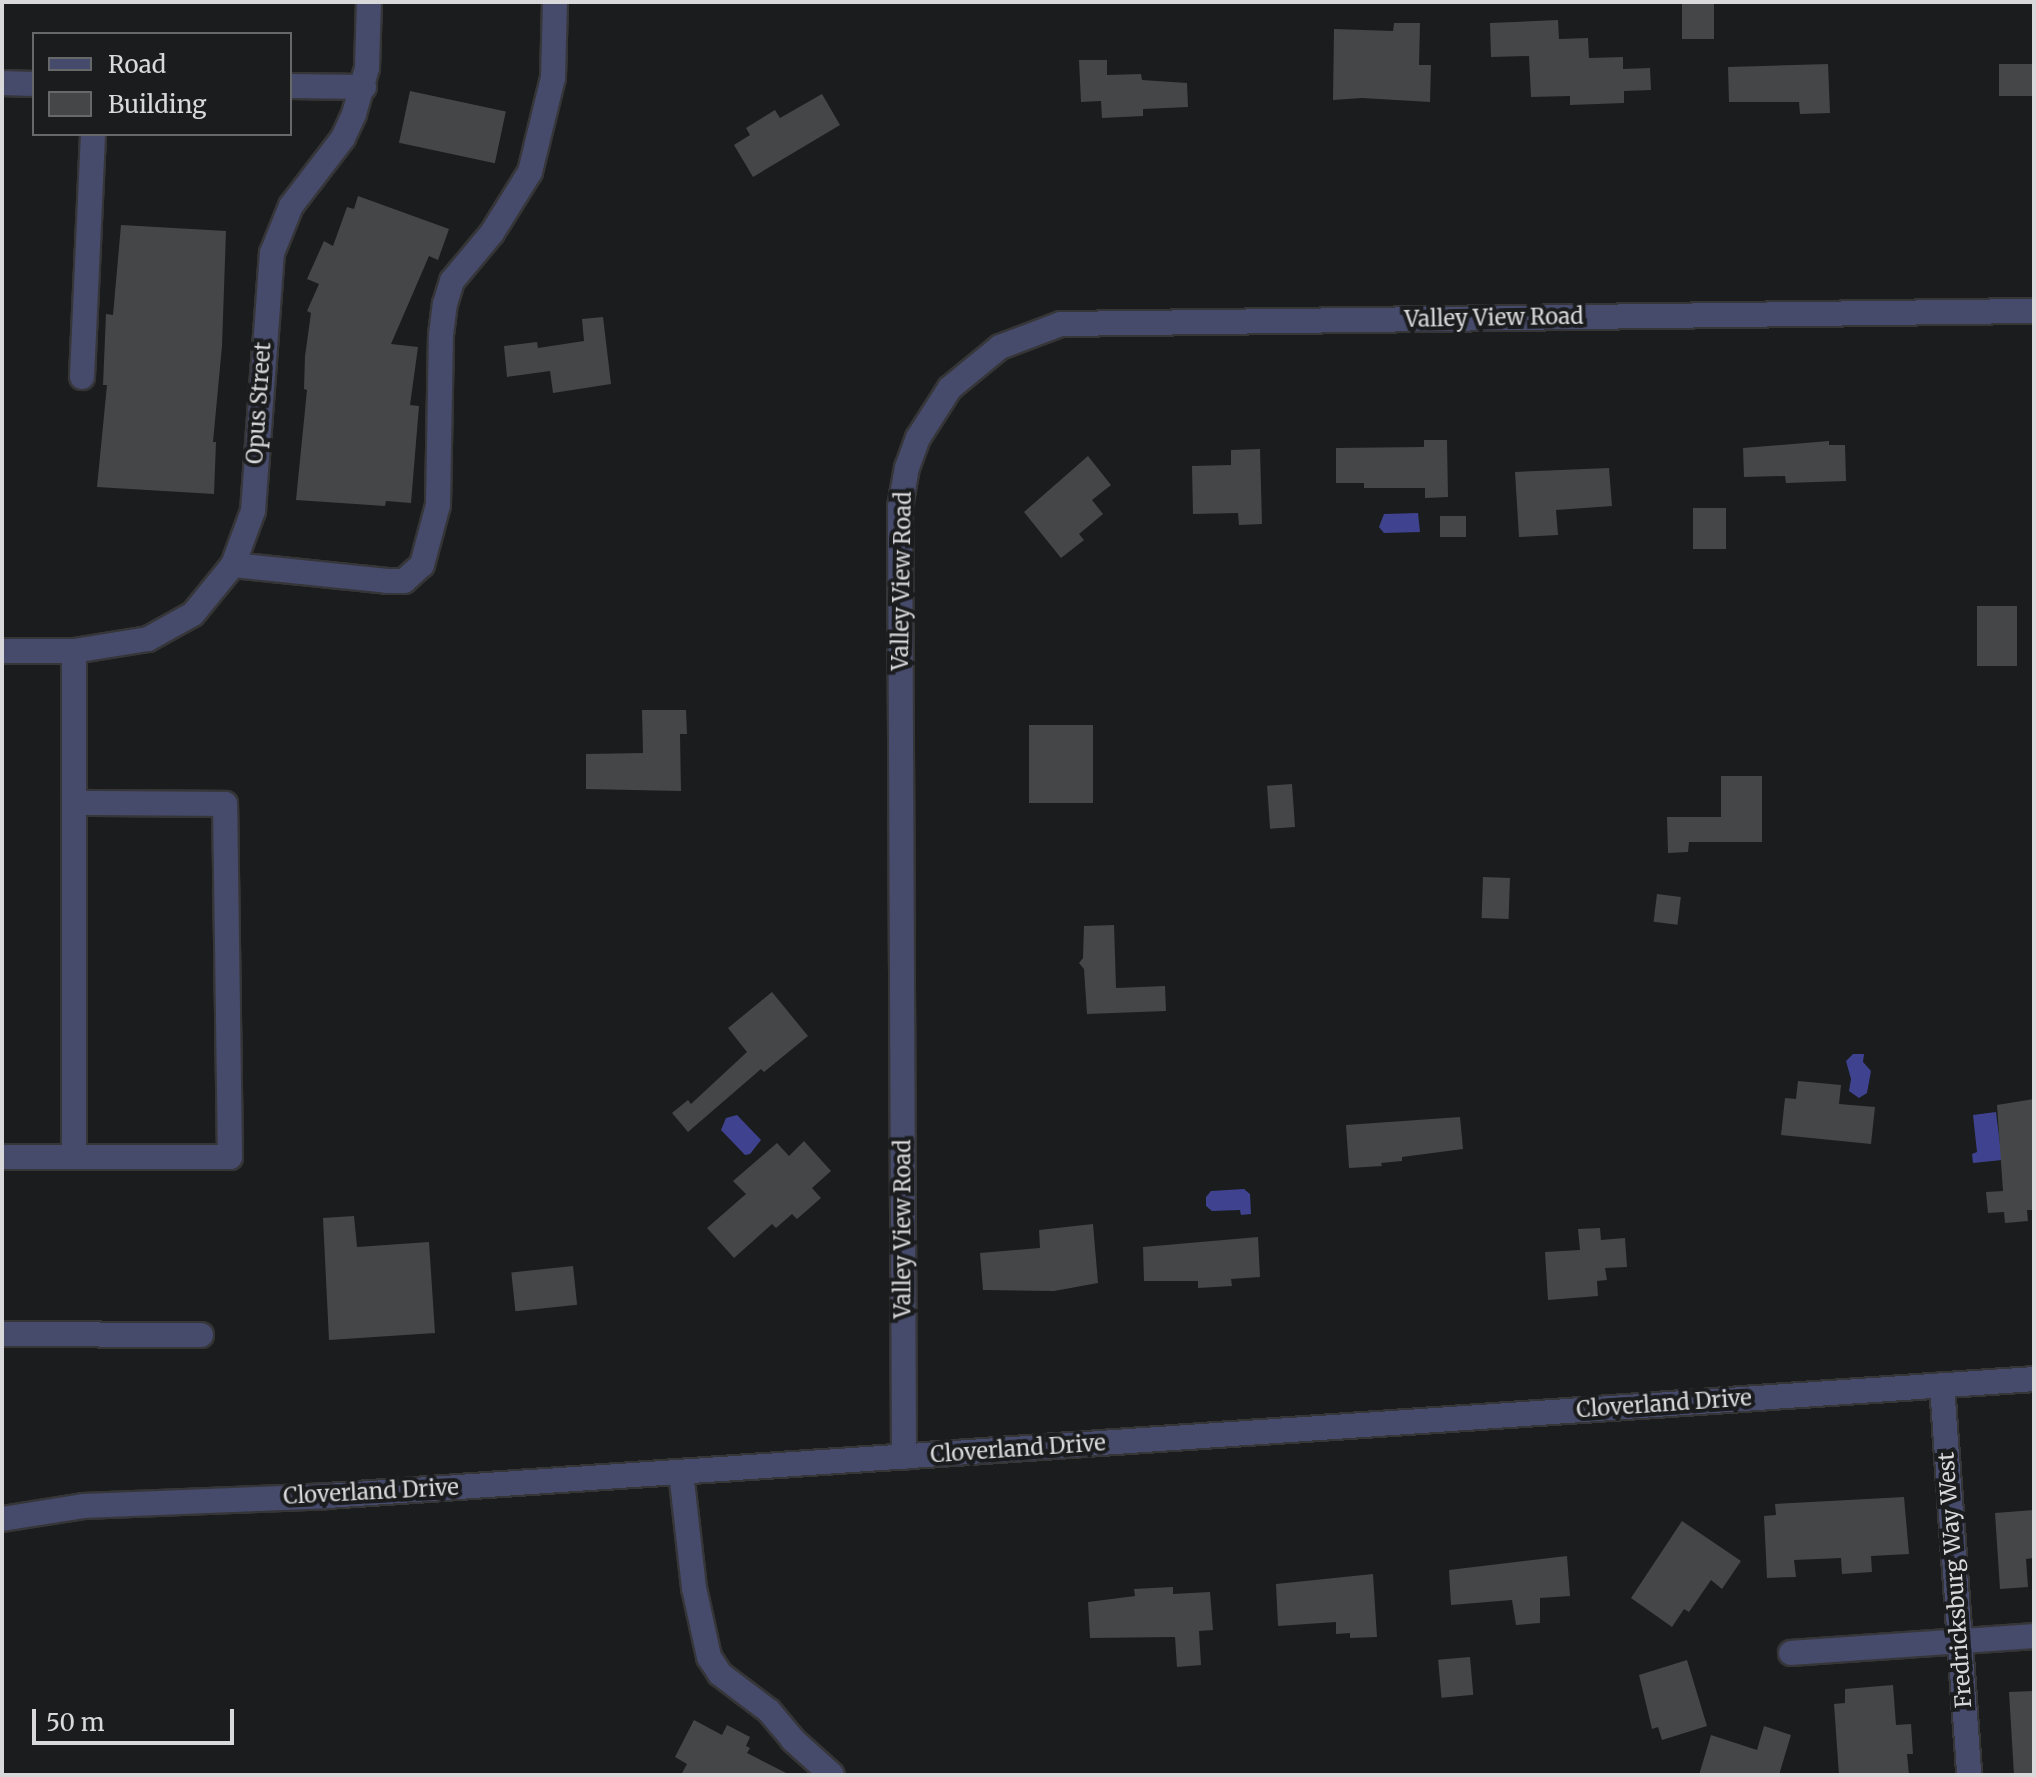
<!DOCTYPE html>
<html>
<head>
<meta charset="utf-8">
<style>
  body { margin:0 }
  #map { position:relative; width:2036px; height:1777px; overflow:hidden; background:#1b1c1e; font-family:Merriweather,serif }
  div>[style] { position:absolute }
  .water>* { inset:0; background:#3f438f }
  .building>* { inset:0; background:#454648; transform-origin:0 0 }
  .roads { filter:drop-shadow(2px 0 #363638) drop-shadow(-2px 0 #363638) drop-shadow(0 2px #363638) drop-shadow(0 -2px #363638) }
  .minor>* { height:24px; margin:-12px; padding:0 12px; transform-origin:12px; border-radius:12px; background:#464b6c }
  span { translate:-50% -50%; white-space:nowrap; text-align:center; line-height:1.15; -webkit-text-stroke:8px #1b1c1e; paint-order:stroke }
  .street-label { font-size:22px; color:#d9d9db }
  .frame { position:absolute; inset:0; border:4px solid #d9d9db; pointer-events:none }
  .legend { position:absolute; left:32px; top:32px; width:260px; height:104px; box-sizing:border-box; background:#1b1c1e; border:2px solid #67686a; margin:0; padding:10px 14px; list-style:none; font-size:24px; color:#d9d9db }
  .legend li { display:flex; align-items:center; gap:16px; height:40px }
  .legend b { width:40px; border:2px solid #67686a }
  .scale { position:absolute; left:32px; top:1709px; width:202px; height:36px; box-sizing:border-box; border:4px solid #d9d9db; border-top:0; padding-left:10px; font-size:24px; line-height:28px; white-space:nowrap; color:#d9d9db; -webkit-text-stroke:6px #1b1c1e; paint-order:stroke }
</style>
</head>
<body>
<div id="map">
  <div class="water">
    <div style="clip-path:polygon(1418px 513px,1420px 532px,1384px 533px,1379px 527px,1384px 514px)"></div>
    <div style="clip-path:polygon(1853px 1054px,1864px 1054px,1863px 1062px,1871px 1071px,1867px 1093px,1859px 1098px,1849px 1091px,1851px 1079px,1846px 1061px)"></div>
    <div style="clip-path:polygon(1996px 1112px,2002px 1160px,1973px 1163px,1972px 1154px,1977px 1152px,1973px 1115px)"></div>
    <div style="clip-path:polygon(737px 1115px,761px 1140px,750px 1154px,745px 1155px,721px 1130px,726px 1118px)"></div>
    <div style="clip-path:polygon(1244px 1189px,1250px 1194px,1251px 1214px,1241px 1215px,1240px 1210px,1212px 1211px,1206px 1206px,1206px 1197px,1211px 1191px)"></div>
  </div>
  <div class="building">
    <div style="left:1682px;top:2px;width:32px;height:37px"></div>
    <div style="clip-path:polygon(1558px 20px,1559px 39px,1588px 38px,1589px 58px,1623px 57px,1623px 69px,1650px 68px,1651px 90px,1624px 91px,1624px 103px,1570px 105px,1570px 96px,1531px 97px,1529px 56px,1491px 57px,1490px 23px)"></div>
    <div style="clip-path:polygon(1394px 23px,1420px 23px,1419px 65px,1431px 65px,1430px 102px,1362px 98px,1333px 100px,1334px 29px,1393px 31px)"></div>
    <div style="clip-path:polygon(1079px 60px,1107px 60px,1107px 75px,1141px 74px,1142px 80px,1187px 83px,1188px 107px,1143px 109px,1143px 116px,1102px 118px,1101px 101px,1081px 102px)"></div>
    <div style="clip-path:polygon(1828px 64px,1830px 113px,1800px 114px,1799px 102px,1729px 102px,1728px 67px)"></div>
    <div style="left:2034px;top:64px;width:32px;height:35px;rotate:90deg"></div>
    <div style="left:410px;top:91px;width:98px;height:53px;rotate:12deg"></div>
    <div style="clip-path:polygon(822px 94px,840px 125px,753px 177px,734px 145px,750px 135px,746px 128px,775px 110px,780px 118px)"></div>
    <div style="clip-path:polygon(358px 196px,449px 229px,438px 260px,429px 256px,391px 344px,418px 347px,410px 405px,419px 406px,411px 503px,386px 501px,385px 506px,296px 500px,307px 390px,304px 389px,305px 356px,311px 313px,307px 311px,319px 284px,307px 279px,324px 241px,333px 246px,347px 207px,354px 209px)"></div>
    <div style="clip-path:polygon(121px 225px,226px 231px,222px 346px,213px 442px,216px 442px,214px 494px,97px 487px,107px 385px,103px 385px,106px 314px,113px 315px)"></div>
    <div style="clip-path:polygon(603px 317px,611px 384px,553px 393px,550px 371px,507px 377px,504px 346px,537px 342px,538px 348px,584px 341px,582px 319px)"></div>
    <div style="clip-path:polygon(1424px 440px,1447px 440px,1448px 497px,1425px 498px,1425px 488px,1364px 488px,1364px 483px,1336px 483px,1336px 448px,1424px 447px)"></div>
    <div style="clip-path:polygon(1829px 441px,1829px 445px,1845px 445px,1846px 481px,1786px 483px,1785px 476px,1744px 477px,1743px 448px)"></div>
    <div style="clip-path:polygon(1260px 449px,1262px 524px,1239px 525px,1238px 513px,1193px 514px,1192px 466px,1231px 465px,1231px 450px)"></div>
    <div style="clip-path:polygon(1088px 456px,1111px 485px,1092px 500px,1103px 514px,1079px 534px,1084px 540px,1061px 558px,1024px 512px)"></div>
    <div style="clip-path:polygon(1609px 468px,1612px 506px,1556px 510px,1558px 535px,1519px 537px,1515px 472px)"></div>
    <div style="left:1693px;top:508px;width:33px;height:41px"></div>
    <div style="left:1466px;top:516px;width:21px;height:26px;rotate:90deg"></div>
    <div style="left:1977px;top:606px;width:40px;height:60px"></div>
    <div style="clip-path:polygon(642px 710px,686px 710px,687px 734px,680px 734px,681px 791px,586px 789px,586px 754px,643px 753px)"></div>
    <div style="left:1029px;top:725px;width:64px;height:78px"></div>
    <div style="clip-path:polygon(1721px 776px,1762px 776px,1762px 842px,1689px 842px,1688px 852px,1668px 853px,1667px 817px,1721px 817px)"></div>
    <div style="left:1292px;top:784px;width:43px;height:25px;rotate:86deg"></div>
    <div style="left:1483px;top:877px;width:27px;height:41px;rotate:2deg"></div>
    <div style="left:1657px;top:894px;width:24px;height:28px;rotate:7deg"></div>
    <div style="clip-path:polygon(1114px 925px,1116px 988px,1165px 986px,1166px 1011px,1087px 1014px,1084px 969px,1079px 963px,1083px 958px,1084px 926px)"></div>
    <div style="clip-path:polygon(772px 992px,808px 1036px,764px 1072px,761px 1069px,688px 1132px,672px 1113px,688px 1100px,691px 1104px,747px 1052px,728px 1028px)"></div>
    <div style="clip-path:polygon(1798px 1081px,1841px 1085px,1839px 1104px,1875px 1107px,1871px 1144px,1781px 1135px,1785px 1098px,1796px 1099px)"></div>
    <div style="clip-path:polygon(2034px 1099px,2034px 1210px,2027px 1210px,2028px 1221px,2005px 1223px,2004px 1212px,1988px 1213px,1986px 1192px,2003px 1191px,1997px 1105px)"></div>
    <div style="clip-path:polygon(1460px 1117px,1463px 1149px,1402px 1157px,1402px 1161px,1381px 1163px,1382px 1166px,1349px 1168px,1346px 1125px)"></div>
    <div style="clip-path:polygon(804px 1141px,831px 1171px,812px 1188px,821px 1198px,797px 1219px,792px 1214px,776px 1228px,772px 1224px,734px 1258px,707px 1228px,746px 1194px,733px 1181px,777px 1143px,789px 1156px)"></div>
    <div style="clip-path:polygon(354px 1216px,357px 1247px,429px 1242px,435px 1333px,329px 1340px,323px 1218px)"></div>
    <div style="clip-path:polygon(1093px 1224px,1098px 1283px,1054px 1291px,983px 1290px,980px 1253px,1040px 1248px,1039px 1230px)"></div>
    <div style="clip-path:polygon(1600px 1228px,1601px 1240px,1625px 1238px,1627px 1267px,1605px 1268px,1607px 1280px,1597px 1281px,1598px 1296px,1548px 1300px,1545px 1252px,1580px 1250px,1578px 1229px)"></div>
    <div style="clip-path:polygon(1258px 1237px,1260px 1277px,1231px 1279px,1232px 1286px,1198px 1288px,1198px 1281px,1144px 1281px,1143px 1247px)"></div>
    <div style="left:573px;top:1266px;width:39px;height:62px;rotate:84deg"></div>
    <div style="clip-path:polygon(1904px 1497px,1909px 1554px,1871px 1556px,1872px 1572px,1842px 1574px,1841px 1558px,1794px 1560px,1796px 1577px,1767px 1578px,1764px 1516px,1776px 1515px,1775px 1504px)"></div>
    <div style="clip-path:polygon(2034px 1510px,2034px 1558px,2026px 1559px,2028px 1587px,2000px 1589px,1995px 1513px)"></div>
    <div style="clip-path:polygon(1682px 1521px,1741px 1561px,1722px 1589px,1711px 1580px,1689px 1612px,1684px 1609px,1672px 1627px,1631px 1598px)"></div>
    <div style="clip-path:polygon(1567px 1556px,1570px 1596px,1540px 1598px,1540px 1623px,1516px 1625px,1512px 1600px,1451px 1605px,1449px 1570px)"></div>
    <div style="clip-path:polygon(1373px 1574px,1377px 1637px,1350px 1638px,1350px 1633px,1336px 1634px,1336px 1622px,1278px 1626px,1276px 1584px)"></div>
    <div style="clip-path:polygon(1173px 1587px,1173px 1594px,1210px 1592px,1213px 1630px,1199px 1631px,1201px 1665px,1177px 1667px,1175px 1637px,1090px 1638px,1088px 1602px,1135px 1596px,1134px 1589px)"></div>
    <div style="left:1470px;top:1657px;width:38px;height:32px;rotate:85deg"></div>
    <div style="clip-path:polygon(1687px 1660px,1707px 1726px,1662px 1740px,1658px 1727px,1652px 1729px,1639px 1675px)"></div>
    <div style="clip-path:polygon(1893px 1685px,1896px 1725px,1911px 1724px,1913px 1754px,1907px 1754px,1909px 1775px,1839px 1775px,1834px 1704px,1845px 1703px,1845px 1689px)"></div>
    <div style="clip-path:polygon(2034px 1691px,2034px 1775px,2014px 1775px,2009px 1692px)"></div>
    <div style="clip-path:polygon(694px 1720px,722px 1735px,727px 1725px,750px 1737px,746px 1746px,750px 1748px,747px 1753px,790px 1775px,681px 1775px,687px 1764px,675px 1757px)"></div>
    <div style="clip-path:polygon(1764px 1726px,1791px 1735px,1779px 1775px,1699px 1775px,1711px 1735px,1757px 1750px)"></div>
  </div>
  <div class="roads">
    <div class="minor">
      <div style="left:2px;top:83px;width:32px;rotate:2deg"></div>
      <div style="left:290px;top:86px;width:74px;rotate:0.8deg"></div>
      <div style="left:82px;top:377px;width:243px;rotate:-87.4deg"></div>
      <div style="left:233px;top:565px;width:155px;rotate:5.9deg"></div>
      <div style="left:387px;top:581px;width:17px"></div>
      <div style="left:404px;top:581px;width:24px;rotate:-42deg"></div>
      <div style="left:422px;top:565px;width:62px;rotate:-75.1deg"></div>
      <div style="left:438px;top:505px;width:170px;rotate:-89deg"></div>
      <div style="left:441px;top:335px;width:31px;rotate:-83deg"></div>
      <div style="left:445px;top:304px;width:24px;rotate:-73deg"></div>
      <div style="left:452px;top:281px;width:62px;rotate:-50.2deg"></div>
      <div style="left:492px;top:233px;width:72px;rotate:-58.1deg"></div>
      <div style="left:530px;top:172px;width:97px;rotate:-76.3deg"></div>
      <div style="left:553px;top:78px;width:76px;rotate:-88.5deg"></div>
      <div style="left:2px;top:651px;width:72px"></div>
      <div style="left:74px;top:651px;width:75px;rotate:-9.2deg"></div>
      <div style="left:148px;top:639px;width:51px;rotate:-29.1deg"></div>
      <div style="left:193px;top:614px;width:63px;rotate:-50.8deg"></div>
      <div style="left:233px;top:565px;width:58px;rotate:-69.7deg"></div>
      <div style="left:253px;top:511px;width:259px;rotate:-85.8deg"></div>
      <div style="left:272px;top:253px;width:51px;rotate:-68deg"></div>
      <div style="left:291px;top:206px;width:86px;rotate:-52.6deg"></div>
      <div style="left:343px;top:138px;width:26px;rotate:-65deg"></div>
      <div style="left:354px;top:114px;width:48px;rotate:-74.2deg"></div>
      <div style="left:367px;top:68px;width:66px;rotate:-88.3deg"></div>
      <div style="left:74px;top:651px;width:506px;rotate:90deg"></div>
      <div style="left:2px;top:1157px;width:228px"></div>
      <div style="left:230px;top:1157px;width:353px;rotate:-90.8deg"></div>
      <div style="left:225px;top:804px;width:151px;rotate:-179.6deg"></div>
      <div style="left:2px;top:1334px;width:199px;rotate:0.3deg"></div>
      <div style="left:1942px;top:1385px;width:391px;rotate:86deg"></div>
      <div style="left:904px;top:1457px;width:950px;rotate:-90.24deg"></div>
      <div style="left:900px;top:507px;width:40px;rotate:-80deg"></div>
      <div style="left:907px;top:468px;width:32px;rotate:-70deg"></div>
      <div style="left:918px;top:438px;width:59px;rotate:-57.4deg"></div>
      <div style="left:950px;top:388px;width:65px;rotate:-39.4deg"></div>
      <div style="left:1000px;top:347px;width:65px;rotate:-20.7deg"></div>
      <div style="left:1061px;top:324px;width:973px;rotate:-0.77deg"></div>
      <div style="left:681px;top:1472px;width:117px;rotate:83.6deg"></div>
      <div style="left:694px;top:1588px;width:71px;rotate:77.7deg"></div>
      <div style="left:709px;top:1657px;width:20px;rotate:57deg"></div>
      <div style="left:720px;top:1674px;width:61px;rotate:37.1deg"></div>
      <div style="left:769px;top:1711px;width:38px;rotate:50deg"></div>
      <div style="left:793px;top:1740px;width:52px;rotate:41.9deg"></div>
      <div style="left:2px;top:1519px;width:82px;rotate:-9.1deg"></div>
      <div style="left:83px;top:1506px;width:244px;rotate:-2.3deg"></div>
      <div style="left:327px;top:1496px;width:1711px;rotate:-3.92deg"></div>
      <div style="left:1791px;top:1653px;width:244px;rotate:-4deg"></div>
    </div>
  </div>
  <div class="street-label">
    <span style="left:1494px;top:318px;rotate:-1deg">Valley View Road</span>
    <span style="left:259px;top:403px;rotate:-86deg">Opus Street</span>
    <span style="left:902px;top:581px;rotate:-89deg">Valley View Road</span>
    <span style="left:903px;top:1229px;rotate:-90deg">Valley View Road</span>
    <span style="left:1664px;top:1404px;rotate:-4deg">Cloverland Drive</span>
    <span style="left:1018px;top:1449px;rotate:-4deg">Cloverland Drive</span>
    <span style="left:371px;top:1492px;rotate:-3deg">Cloverland Drive</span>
    <span style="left:1955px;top:1580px;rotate:-94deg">Fredricksburg Way West</span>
  </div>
  <div class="frame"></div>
  <ul class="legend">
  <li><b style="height:10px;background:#464b6c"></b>Road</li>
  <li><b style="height:22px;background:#454648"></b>Building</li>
  </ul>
  <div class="scale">50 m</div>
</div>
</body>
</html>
